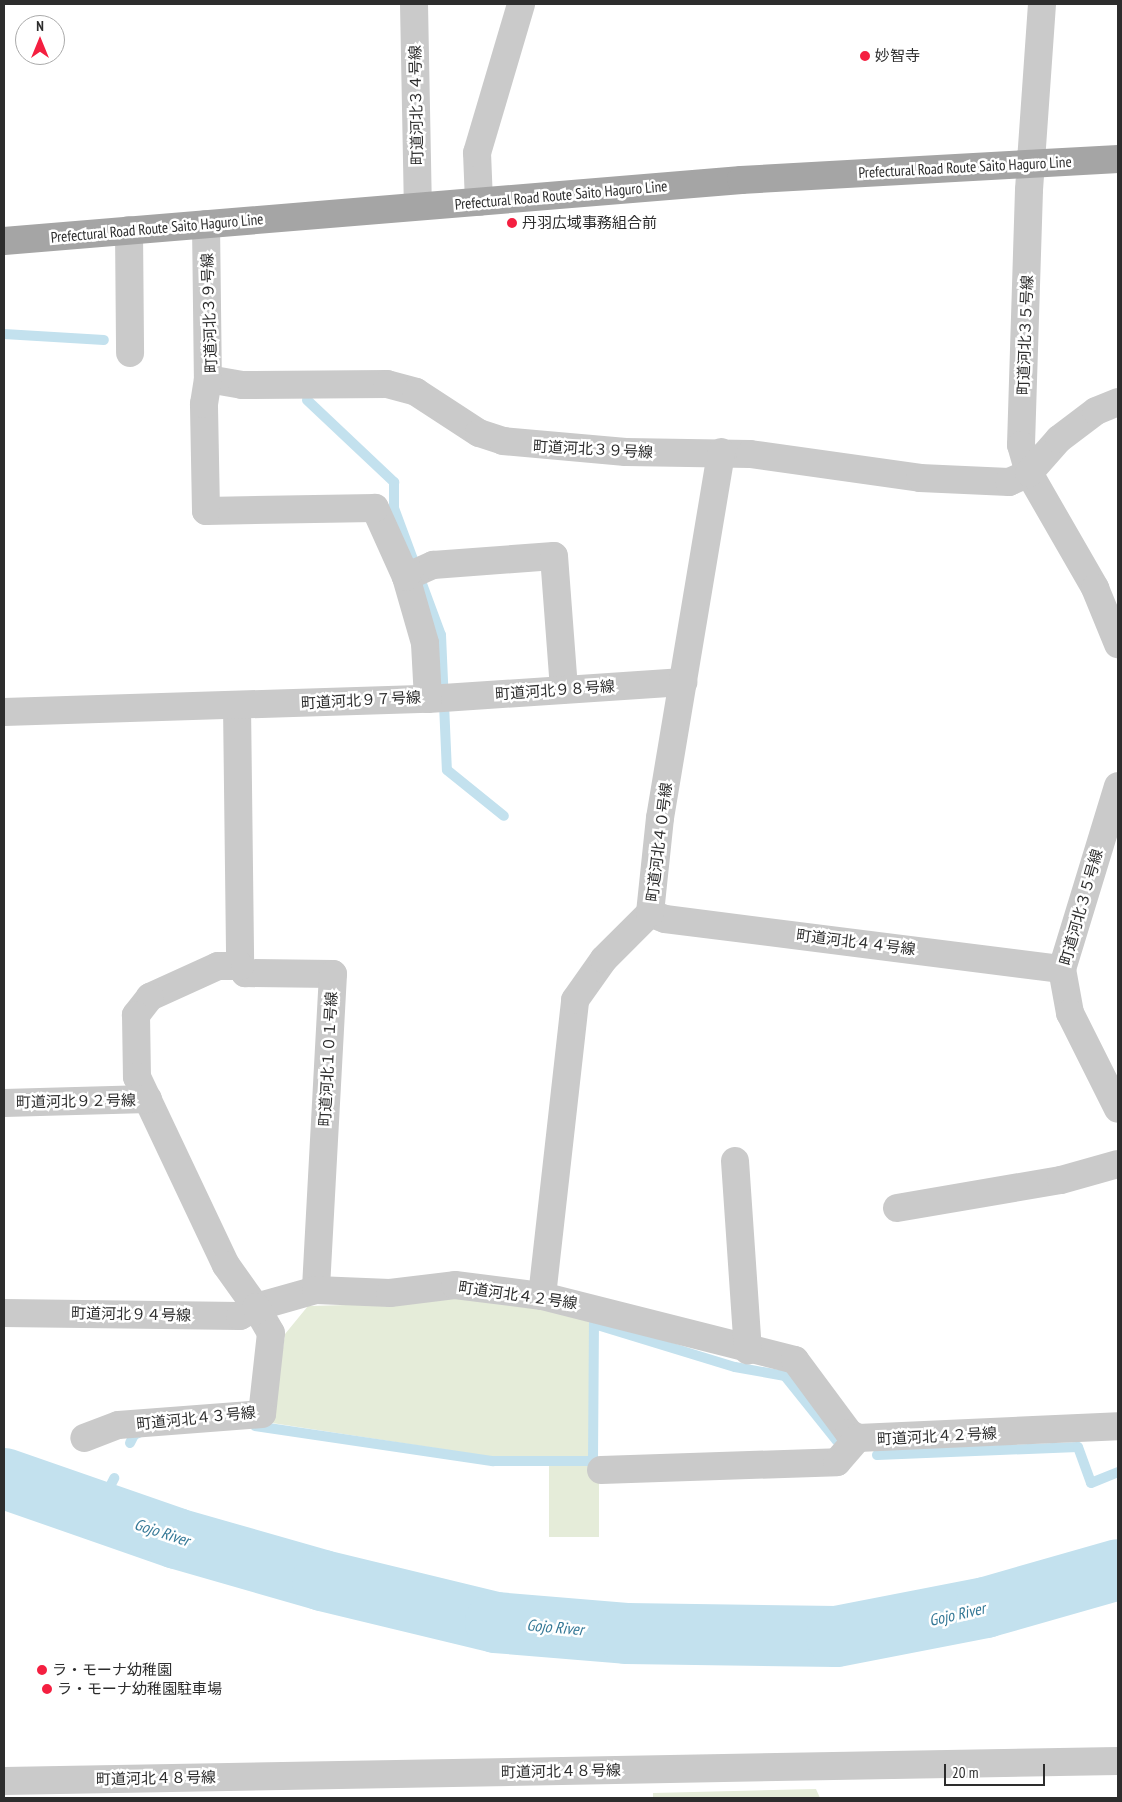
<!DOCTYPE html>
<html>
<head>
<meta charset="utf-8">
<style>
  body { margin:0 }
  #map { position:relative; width:1122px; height:1802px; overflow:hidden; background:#fff; font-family:"PT Sans Narrow","Noto Sans JP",sans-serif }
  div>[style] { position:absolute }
  .green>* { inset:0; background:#e5ecd9; transform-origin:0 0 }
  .stream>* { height:10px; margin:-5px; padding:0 5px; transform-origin:5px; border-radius:5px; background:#c3e1ee }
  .river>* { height:61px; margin:-30.5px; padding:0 30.5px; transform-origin:30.5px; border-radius:30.5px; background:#c3e1ee }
  .minor>* { height:28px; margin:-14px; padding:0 14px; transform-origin:14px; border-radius:14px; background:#cacaca }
  .major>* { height:28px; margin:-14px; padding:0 14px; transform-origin:14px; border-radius:14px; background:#a5a5a5 }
  .dots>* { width:14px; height:14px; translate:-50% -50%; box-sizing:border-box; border:2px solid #fff; border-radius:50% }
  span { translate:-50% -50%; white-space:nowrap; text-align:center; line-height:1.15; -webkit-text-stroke:5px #fff; paint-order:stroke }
  .poi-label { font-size:15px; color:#2d2d2d }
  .left { translate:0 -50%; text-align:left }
  .street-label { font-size:15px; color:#2d2d2d }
  .water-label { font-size:16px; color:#347896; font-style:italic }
  .frame { position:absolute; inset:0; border:5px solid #2d2d2d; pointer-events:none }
  .north { position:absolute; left:15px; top:15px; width:50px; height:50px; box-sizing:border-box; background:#fff; border:1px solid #ababab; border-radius:50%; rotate:0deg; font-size:14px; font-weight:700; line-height:20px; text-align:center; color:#2d2d2d }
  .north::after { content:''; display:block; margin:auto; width:18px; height:22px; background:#f41f40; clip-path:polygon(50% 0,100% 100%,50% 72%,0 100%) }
  .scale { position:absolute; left:944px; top:1764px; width:101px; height:22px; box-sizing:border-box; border:2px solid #2d2d2d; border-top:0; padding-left:6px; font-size:15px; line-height:18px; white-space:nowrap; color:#2d2d2d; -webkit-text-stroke:4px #fff; paint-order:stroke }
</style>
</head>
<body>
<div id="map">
  <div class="green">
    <div style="clip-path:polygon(449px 1295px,551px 1306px,589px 1318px,591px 1457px,493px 1457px,272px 1423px,285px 1334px,308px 1306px,385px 1304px)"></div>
    <div style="left:549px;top:1465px;width:50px;height:72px"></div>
    <div style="clip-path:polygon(816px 1789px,820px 1798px,653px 1798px,653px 1793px)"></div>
  </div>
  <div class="stream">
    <div style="left:4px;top:334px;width:100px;rotate:3.4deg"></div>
    <div style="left:307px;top:400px;width:120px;rotate:43.3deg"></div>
    <div style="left:394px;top:482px;width:26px;rotate:90deg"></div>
    <div style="left:394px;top:508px;width:135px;rotate:69.7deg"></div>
    <div style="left:441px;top:635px;width:135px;rotate:87.5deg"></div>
    <div style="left:447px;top:770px;width:73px;rotate:38.9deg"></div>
    <div style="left:255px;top:1426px;width:241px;rotate:8.4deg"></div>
    <div style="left:493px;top:1461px;width:100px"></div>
    <div style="left:593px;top:1461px;width:137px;rotate:-89.6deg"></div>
    <div style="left:594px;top:1324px;width:147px;rotate:17deg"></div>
    <div style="left:735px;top:1367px;width:51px;rotate:10.2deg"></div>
    <div style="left:785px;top:1376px;width:83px;rotate:51.3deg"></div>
    <div style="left:130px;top:1443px;width:9px;rotate:-63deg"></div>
    <div style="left:134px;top:1435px;width:10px;rotate:-24deg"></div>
    <div style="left:877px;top:1455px;width:201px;rotate:-2.3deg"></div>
    <div style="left:1078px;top:1447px;width:38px;rotate:70deg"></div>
    <div style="left:1091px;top:1483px;width:29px;rotate:-22deg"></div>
    <div style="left:98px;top:1510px;width:36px;rotate:-63deg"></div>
  </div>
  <div class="river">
    <div style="left:4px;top:1478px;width:182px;rotate:19.2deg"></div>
    <div style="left:176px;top:1538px;width:152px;rotate:16deg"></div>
    <div style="left:322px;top:1580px;width:178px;rotate:13.6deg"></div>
    <div style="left:495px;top:1622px;width:131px;rotate:4.8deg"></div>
    <div style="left:626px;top:1633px;width:210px;rotate:0.8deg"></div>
    <div style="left:836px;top:1636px;width:152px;rotate:-11deg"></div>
    <div style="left:985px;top:1607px;width:138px;rotate:-15.9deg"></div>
  </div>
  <div class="minor">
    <div style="left:414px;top:4px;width:202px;rotate:88.9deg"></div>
    <div style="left:1042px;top:4px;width:186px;rotate:94deg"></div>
    <div style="left:1029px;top:190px;width:255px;rotate:91.8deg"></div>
    <div style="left:1021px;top:445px;width:29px;rotate:74deg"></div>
    <div style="left:1029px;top:473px;width:133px;rotate:60.1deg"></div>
    <div style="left:1095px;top:588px;width:61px;rotate:67.7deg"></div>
    <div style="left:479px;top:202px;width:49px;rotate:-92.3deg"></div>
    <div style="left:477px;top:153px;width:155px;rotate:-73.5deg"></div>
    <div style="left:206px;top:224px;width:155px;rotate:89.3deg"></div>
    <div style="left:208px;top:379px;width:35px;rotate:10deg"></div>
    <div style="left:242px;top:385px;width:145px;rotate:-0.4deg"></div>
    <div style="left:387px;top:384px;width:30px;rotate:15deg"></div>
    <div style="left:416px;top:392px;width:75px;rotate:33.1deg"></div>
    <div style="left:479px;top:433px;width:25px;rotate:18deg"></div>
    <div style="left:503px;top:441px;width:123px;rotate:5.1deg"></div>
    <div style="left:626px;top:452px;width:124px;rotate:0.9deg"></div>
    <div style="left:750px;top:454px;width:172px;rotate:8deg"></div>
    <div style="left:920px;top:478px;width:89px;rotate:2.6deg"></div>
    <div style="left:1009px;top:482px;width:22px;rotate:-24deg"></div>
    <div style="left:1029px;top:473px;width:45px;rotate:-48.6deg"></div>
    <div style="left:1059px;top:439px;width:46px;rotate:-37.1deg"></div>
    <div style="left:1096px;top:411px;width:24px;rotate:-22deg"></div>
    <div style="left:129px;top:230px;width:123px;rotate:89.5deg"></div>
    <div style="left:406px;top:577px;width:30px;rotate:-24deg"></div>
    <div style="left:433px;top:565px;width:121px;rotate:-4.3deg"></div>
    <div style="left:554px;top:556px;width:134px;rotate:85.7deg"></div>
    <div style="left:428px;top:699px;width:256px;rotate:-3.8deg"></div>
    <div style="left:237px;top:705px;width:261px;rotate:89.3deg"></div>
    <div style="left:240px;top:966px;width:9px;rotate:54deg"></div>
    <div style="left:245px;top:973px;width:88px;rotate:0.7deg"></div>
    <div style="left:333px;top:974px;width:316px;rotate:93.1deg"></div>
    <div style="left:4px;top:712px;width:424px;rotate:-1.8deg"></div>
    <div style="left:428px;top:699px;width:56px;rotate:-93.1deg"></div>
    <div style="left:425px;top:643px;width:69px;rotate:-106.1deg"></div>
    <div style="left:406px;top:577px;width:76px;rotate:-114.2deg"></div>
    <div style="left:375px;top:508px;width:169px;rotate:179deg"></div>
    <div style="left:206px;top:511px;width:107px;rotate:-91.1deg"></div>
    <div style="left:204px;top:404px;width:25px;rotate:-81deg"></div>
    <div style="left:1118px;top:786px;width:191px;rotate:107deg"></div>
    <div style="left:1062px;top:969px;width:45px;rotate:79.7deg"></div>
    <div style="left:1070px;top:1013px;width:107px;rotate:63.4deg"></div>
    <div style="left:650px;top:913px;width:16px;rotate:22deg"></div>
    <div style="left:665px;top:919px;width:400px;rotate:7.2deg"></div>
    <div style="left:240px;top:966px;width:22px;rotate:180deg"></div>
    <div style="left:218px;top:966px;width:75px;rotate:155.5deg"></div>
    <div style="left:150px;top:997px;width:23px;rotate:128deg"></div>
    <div style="left:136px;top:1015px;width:62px;rotate:89.1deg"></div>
    <div style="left:137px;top:1077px;width:208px;rotate:64.7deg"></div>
    <div style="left:226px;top:1265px;width:52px;rotate:54.5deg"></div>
    <div style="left:256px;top:1307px;width:62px;rotate:-15.8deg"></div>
    <div style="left:316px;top:1290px;width:74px;rotate:2.3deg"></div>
    <div style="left:390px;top:1293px;width:65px;rotate:-7deg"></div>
    <div style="left:455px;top:1285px;width:88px;rotate:7.2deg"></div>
    <div style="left:542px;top:1296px;width:261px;rotate:14.2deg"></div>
    <div style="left:795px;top:1360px;width:91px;rotate:53.5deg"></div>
    <div style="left:849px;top:1433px;width:10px;rotate:29deg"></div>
    <div style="left:858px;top:1438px;width:260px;rotate:-2.6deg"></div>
    <div style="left:4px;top:1103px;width:144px;rotate:-1.6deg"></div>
    <div style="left:735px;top:1161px;width:190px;rotate:86.1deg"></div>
    <div style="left:897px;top:1208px;width:166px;rotate:-9.7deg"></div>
    <div style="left:1061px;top:1180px;width:59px;rotate:-15.7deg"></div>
    <div style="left:542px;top:1296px;width:298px;rotate:-83.6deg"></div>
    <div style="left:575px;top:1000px;width:50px;rotate:-54.7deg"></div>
    <div style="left:604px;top:959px;width:65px;rotate:-45deg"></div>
    <div style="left:650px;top:913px;width:96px;rotate:-84deg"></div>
    <div style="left:660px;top:818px;width:371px;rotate:-80.5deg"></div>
    <div style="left:4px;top:1313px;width:236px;rotate:0.7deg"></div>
    <div style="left:240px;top:1316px;width:18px;rotate:-29deg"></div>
    <div style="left:256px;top:1307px;width:30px;rotate:60deg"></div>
    <div style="left:271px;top:1333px;width:81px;rotate:96.3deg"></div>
    <div style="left:262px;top:1414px;width:144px;rotate:175.6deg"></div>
    <div style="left:118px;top:1425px;width:36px;rotate:159deg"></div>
    <div style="left:601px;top:1470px;width:236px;rotate:-1.9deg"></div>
    <div style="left:837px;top:1462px;width:32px;rotate:-49deg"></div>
    <div style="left:4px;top:1781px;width:1114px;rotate:-1.03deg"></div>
  </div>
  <div class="major">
    <div style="left:4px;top:241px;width:740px;rotate:-4.73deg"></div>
    <div style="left:741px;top:180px;width:378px;rotate:-3.2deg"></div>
  </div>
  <div class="dots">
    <div style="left:865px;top:56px;background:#f41f40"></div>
    <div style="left:512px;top:223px;background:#f41f40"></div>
    <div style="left:42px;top:1670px;background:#f41f40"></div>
    <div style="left:47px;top:1689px;background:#f41f40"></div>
  </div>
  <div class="poi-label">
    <span class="left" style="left:875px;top:56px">妙智寺</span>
    <span class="left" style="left:522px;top:223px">丹羽広域事務組合前</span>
    <span class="left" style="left:52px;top:1670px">ラ・モーナ幼稚園</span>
    <span class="left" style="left:57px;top:1689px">ラ・モーナ幼稚園駐車場</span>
  </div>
  <div class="street-label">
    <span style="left:416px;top:105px;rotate:-91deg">町道河北３４号線</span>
    <span style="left:965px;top:167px;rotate:-3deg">Prefectural Road Route Saito Haguro Line</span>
    <span style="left:561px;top:195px;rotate:-5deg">Prefectural Road Route Saito Haguro Line</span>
    <span style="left:157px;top:228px;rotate:-5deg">Prefectural Road Route Saito Haguro Line</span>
    <span style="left:209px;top:313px;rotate:-92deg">町道河北３９号線</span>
    <span style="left:1025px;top:335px;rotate:-88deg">町道河北３５号線</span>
    <span style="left:593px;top:449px;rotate:3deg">町道河北３９号線</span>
    <span style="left:555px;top:690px;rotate:-4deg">町道河北９８号線</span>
    <span style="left:361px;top:700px;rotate:-3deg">町道河北９７号線</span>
    <span style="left:659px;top:842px;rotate:-83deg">町道河北４０号線</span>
    <span style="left:1081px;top:907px;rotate:-74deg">町道河北３５号線</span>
    <span style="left:856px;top:942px;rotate:7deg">町道河北４４号線</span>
    <span style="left:328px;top:1059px;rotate:-87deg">町道河北１０１号線</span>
    <span style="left:76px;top:1101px;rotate:-1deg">町道河北９２号線</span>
    <span style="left:518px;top:1295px;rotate:8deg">町道河北４２号線</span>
    <span style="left:131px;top:1314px;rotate:1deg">町道河北９４号線</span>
    <span style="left:196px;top:1418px;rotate:-6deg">町道河北４３号線</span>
    <span style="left:937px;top:1436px;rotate:-3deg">町道河北４２号線</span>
    <span style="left:561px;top:1771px;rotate:-1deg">町道河北４８号線</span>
    <span style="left:156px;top:1778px;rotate:-1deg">町道河北４８号線</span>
  </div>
  <div class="water-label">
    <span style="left:162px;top:1532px;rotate:18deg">Gojo River</span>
    <span style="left:957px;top:1614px;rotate:-13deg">Gojo River</span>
    <span style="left:555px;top:1627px;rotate:5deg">Gojo River</span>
  </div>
  <div class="frame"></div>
  <div class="north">N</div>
  <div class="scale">20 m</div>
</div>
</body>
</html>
